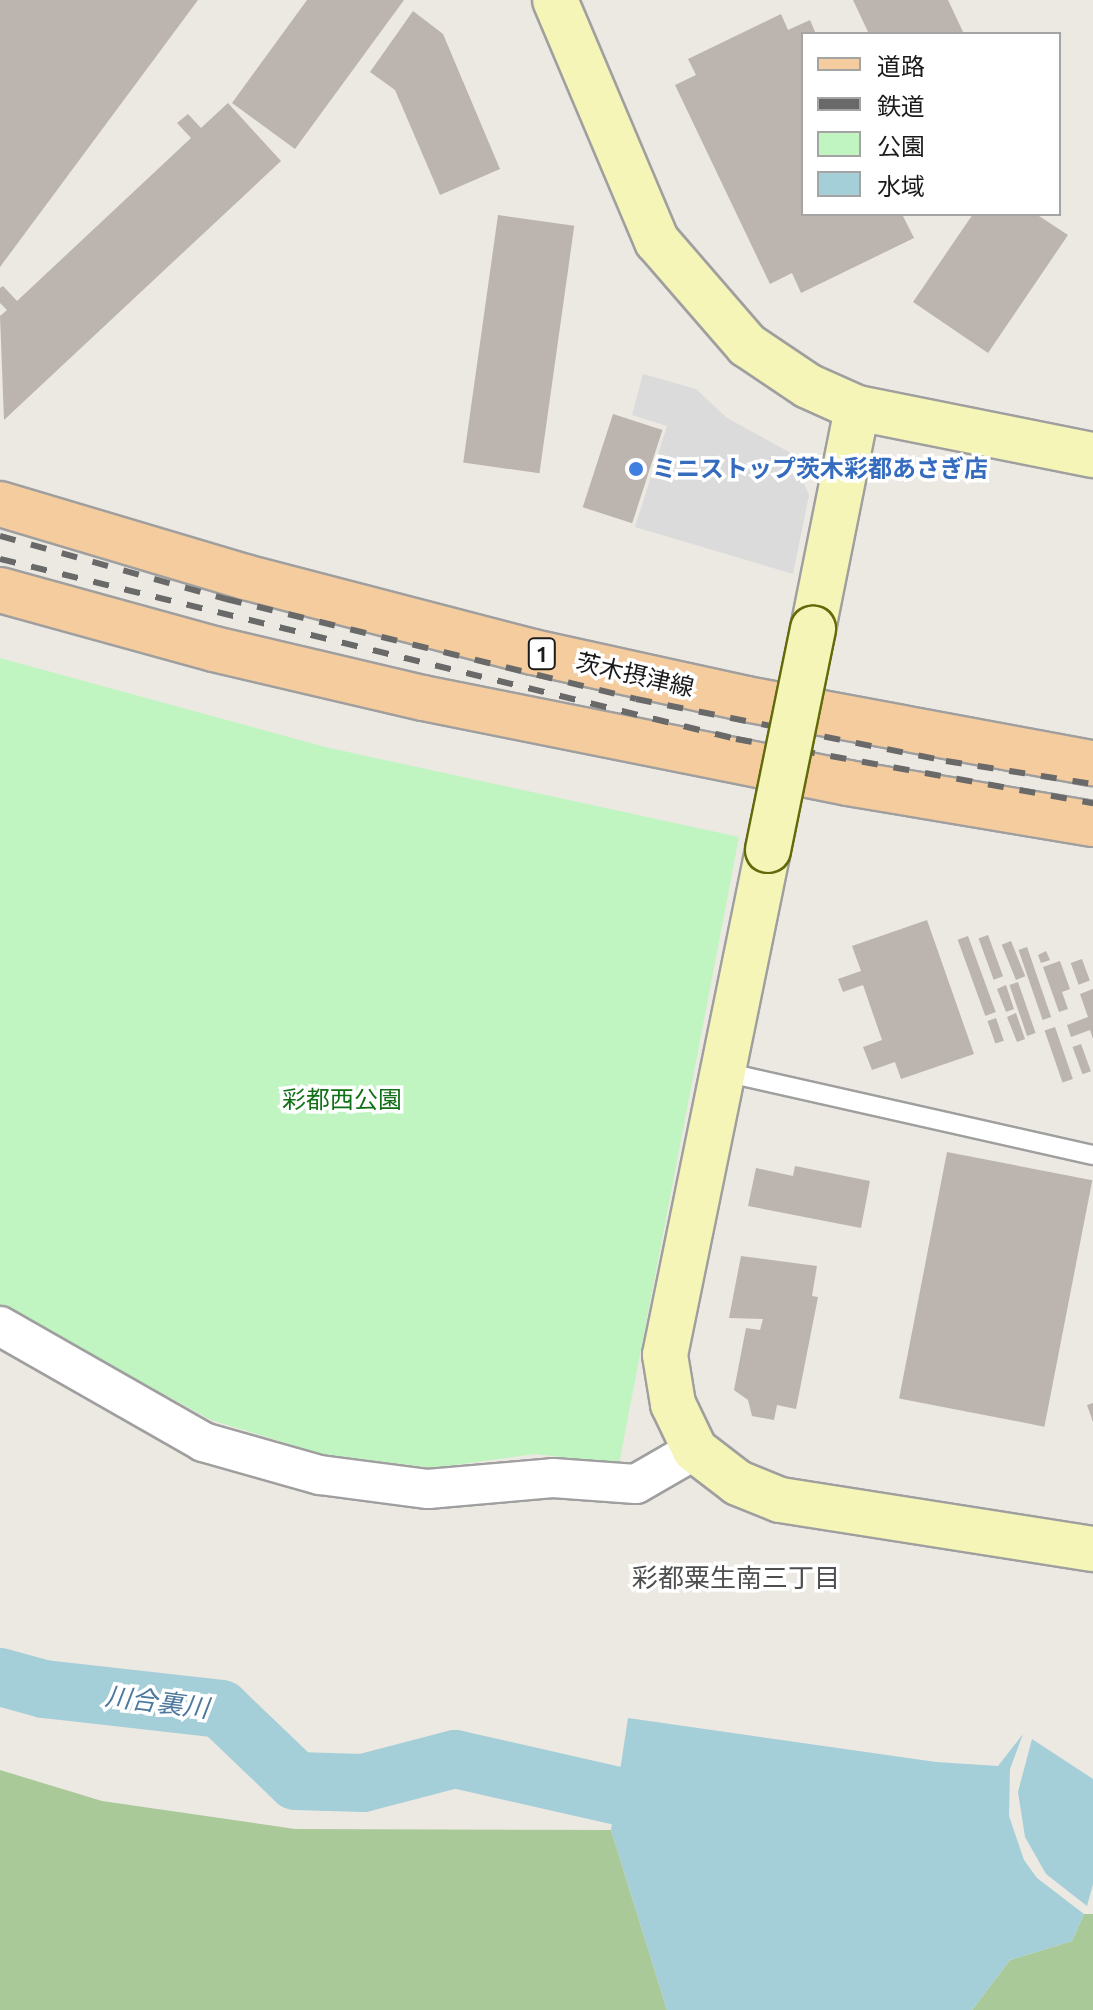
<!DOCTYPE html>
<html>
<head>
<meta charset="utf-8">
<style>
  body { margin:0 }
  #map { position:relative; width:1093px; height:2010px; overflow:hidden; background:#ece8e2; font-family:Ubuntu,"Noto Sans JP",sans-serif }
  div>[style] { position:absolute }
  .forest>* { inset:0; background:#a9c999 }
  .park>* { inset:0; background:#c0f5c2 }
  .parking>* { inset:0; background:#dbdbdb }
  .water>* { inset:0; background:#a4ced8 }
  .river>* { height:58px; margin:-29px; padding:0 29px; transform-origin:29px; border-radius:29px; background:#a4ced8 }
  .building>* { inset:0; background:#bcb4af; transform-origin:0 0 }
  .roads { filter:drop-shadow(2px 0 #9f9f9f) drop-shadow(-2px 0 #9f9f9f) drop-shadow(0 2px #9f9f9f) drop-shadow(0 -2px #9f9f9f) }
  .lane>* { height:18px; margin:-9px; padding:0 9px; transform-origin:9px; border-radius:9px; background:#fff }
  .street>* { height:38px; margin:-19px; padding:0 19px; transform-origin:19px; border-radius:19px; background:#fff }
  .secondary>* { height:44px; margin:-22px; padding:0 22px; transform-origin:22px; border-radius:22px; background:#f4f5b7 }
  .primary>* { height:44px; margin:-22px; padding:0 22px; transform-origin:22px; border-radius:22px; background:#f5cc9e }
  .rail>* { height:6px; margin-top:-3px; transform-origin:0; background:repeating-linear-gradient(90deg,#696969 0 16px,transparent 0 32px) }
  .bridges { filter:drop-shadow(2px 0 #636a0b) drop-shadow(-2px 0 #636a0b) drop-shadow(0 2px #636a0b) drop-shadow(0 -2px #636a0b) }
  .secondary-bridge>* { height:44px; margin:-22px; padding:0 22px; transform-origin:22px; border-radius:22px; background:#f4f5b7 }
  .dots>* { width:22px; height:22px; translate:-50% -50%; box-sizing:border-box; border:4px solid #fff; border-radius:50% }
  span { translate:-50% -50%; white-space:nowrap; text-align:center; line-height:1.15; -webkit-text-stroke:7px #fff; paint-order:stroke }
  .shield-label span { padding:2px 6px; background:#fff; border:2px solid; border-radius:6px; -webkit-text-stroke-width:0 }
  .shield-label { font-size:22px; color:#1b1b1b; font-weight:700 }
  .shop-label { font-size:24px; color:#366cbe; font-weight:700 }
  .left { translate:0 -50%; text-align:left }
  .street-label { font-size:24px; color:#1b1b1b }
  .park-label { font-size:24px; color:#127116 }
  .neighbourhood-label { font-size:26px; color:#4e4e4e }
  .water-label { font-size:26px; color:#4c789d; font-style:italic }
  .legend { position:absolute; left:801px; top:32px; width:260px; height:184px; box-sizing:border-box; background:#fff; border:2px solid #a4a4a4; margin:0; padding:10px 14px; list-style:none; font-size:24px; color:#1b1b1b }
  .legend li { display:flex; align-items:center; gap:16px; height:40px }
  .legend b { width:40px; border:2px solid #a4a4a4 }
</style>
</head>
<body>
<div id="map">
  <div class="forest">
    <div style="clip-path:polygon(0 1770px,102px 1801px,295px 1829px,611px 1830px,667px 2010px,0 2010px)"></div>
    <div style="clip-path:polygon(1084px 1914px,1093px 1914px,1093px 2010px,972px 2010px,1010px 1960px,1072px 1941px)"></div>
  </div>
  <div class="park">
    <div style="clip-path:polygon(0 658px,325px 747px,739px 837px,619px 1464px,535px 1454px,433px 1468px,322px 1454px,211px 1420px,0 1305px)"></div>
  </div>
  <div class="parking">
    <div style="clip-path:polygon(643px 374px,696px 389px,727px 418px,789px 452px,809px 495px,793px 574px,635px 527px,667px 426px,632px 415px)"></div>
  </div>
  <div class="water">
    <div style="clip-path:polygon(628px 1718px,936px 1762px,998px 1766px,1023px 1734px,1010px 1769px,1009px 1816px,1024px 1860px,1037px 1878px,1084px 1914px,1072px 1941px,1010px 1960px,972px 2010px,667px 2010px,611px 1830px)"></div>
    <div style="clip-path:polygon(1032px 1739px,1093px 1779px,1093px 1884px,1087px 1906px,1046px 1874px,1025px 1837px,1018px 1792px)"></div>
  </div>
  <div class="river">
    <div style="left:0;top:1677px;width:46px;rotate:15.3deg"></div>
    <div style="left:44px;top:1689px;width:178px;rotate:6.4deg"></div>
    <div style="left:221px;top:1709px;width:104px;rotate:43.8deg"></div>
    <div style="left:296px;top:1781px;width:67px;rotate:1.7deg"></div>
    <div style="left:363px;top:1783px;width:95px;rotate:-14.6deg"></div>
    <div style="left:455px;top:1759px;width:243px;rotate:12.8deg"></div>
  </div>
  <div class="building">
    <div style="clip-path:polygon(0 0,198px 0,0 267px)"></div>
    <div style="clip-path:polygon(307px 0,404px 0,295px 149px,232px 103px)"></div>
    <div style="clip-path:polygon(853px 0,948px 0,964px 34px,869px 34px)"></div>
    <div style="clip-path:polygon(413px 11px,443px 34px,500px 169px,440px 195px,395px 90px,370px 72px)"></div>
    <div style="clip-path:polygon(781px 14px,788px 30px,810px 20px,816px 34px,803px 34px,803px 214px,902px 214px,914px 238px,801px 293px,792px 273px,770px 284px,675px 85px,696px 75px,688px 59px)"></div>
    <div style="clip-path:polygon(228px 103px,281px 161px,4px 420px,0 316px,7px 310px,0 303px,0 288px,3px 286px,17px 301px,191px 138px,177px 123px,188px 114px,201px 128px)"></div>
    <div style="clip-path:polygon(973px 214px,1036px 214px,1068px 235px,988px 353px,913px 302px)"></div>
    <div style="left:498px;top:215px;width:77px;height:250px;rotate:8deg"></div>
    <div style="left:613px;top:414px;width:52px;height:98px;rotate:18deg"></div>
    <div style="clip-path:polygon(927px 920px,974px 1054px,901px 1079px,895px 1062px,872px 1070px,863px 1047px,882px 1040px,863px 985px,843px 992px,838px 979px,861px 971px,852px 946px)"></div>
    <div style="left:988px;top:935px;width:44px;height:10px;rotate:70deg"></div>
    <div style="left:968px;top:936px;width:81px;height:11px;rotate:70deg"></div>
    <div style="left:1011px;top:941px;width:38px;height:10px;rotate:68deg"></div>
    <div style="left:1027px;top:947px;width:74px;height:9px;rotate:71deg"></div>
    <div style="clip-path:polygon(1046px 951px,1050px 960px,1041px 963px,1038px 955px)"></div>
    <div style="left:1082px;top:959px;width:23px;height:12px;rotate:70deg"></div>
    <div style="clip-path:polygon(1060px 961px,1070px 989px,1062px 992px,1068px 1009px,1059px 1012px,1043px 967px)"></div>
    <div style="left:1018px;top:982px;width:54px;height:9px;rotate:71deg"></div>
    <div style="clip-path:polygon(1006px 985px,1014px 1009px,1006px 1012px,997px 989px)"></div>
    <div style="clip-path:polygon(1093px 989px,1093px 1039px,1090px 1030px,1071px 1037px,1067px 1025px,1088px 1017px,1080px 994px)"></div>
    <div style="clip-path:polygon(1016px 1013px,1025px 1039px,1017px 1042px,1007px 1017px)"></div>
    <div style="left:996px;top:1018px;width:24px;height:9px;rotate:71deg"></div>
    <div style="left:1055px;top:1027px;width:55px;height:11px;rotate:71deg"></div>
    <div style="left:1081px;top:1044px;width:29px;height:9px;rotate:70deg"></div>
    <div style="left:947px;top:1152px;width:148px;height:251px;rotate:11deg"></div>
    <div style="clip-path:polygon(795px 1166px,870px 1181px,861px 1228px,748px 1206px,756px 1168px,793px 1176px)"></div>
    <div style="clip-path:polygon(741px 1256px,817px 1266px,812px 1296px,818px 1297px,796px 1409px,777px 1405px,774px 1420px,752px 1416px,748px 1400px,734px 1390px,746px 1328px,760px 1330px,763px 1319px,729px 1318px)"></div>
    <div style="clip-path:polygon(1093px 1403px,1093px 1422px,1087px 1405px)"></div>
  </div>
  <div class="roads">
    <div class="lane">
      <div style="left:724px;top:1072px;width:378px;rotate:12.7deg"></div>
    </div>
    <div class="street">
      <div style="left:0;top:1326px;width:234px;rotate:29.7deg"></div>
      <div style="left:203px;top:1442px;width:122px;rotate:15.8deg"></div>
      <div style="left:320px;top:1475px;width:109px;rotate:7.4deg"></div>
      <div style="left:428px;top:1489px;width:125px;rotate:-5deg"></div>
      <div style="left:553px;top:1478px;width:83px;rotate:4.1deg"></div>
      <div style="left:636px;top:1484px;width:68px;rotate:-30deg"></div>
    </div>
    <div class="secondary">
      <div style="left:555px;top:0;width:262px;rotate:67.1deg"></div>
      <div style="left:657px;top:241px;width:138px;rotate:49.1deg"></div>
      <div style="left:747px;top:345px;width:73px;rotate:33.9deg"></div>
      <div style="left:808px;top:386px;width:54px;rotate:24.2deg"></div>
      <div style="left:857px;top:408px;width:241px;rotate:11.3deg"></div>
      <div style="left:813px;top:629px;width:225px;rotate:-78.7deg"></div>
      <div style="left:768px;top:850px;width:515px;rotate:101.53deg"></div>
      <div style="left:665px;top:1355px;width:50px;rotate:80.7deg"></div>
      <div style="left:673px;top:1404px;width:51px;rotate:64.4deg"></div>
      <div style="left:695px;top:1450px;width:54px;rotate:37.5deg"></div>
      <div style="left:738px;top:1483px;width:45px;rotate:22deg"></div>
      <div style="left:780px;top:1500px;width:317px;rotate:8.9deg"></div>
    </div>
    <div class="primary">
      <div style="left:0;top:504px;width:256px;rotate:16.6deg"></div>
      <div style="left:245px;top:577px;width:298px;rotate:14.6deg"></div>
      <div style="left:533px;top:652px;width:218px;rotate:12.4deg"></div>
      <div style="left:746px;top:699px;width:353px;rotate:10.5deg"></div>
      <div style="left:0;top:590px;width:222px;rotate:15.4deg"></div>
      <div style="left:214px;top:649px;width:215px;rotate:13.2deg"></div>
      <div style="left:423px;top:698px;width:433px;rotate:11.3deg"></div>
      <div style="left:848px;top:783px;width:248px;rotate:9.5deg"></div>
    </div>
  </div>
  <div class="rail">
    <div style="left:0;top:536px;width:235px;rotate:15.6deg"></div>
    <div style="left:226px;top:599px;width:422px;rotate:13.7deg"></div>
    <div style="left:636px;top:699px;width:316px;rotate:11.3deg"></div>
    <div style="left:946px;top:761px;width:149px;rotate:8.9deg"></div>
    <div style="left:0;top:559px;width:758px;rotate:13.74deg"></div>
    <div style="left:736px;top:739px;width:363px;rotate:10.2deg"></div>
  </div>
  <div class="bridges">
    <div class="secondary-bridge">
      <div style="left:768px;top:850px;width:226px;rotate:-78.5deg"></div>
    </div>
  </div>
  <div class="dots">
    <div style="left:636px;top:469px;background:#3f7fe0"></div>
  </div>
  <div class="shield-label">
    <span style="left:542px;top:654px">1</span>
  </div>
  <div class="shop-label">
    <span class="left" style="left:652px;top:469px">ミニストップ茨木彩都あさぎ店</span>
  </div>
  <div class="street-label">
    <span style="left:635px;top:675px;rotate:13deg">茨木摂津線</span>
  </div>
  <div class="park-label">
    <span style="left:342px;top:1100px">彩都西公園</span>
  </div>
  <div class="neighbourhood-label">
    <span style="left:736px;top:1578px">彩都粟生南三丁目</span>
  </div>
  <div class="water-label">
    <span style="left:157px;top:1702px;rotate:7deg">川合裏川</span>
  </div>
  <ul class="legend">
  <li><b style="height:10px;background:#f5cc9e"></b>道路</li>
  <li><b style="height:10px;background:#696969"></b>鉄道</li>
  <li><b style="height:22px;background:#c0f5c2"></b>公園</li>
  <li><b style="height:22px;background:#a4ced8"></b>水域</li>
  </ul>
</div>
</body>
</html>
